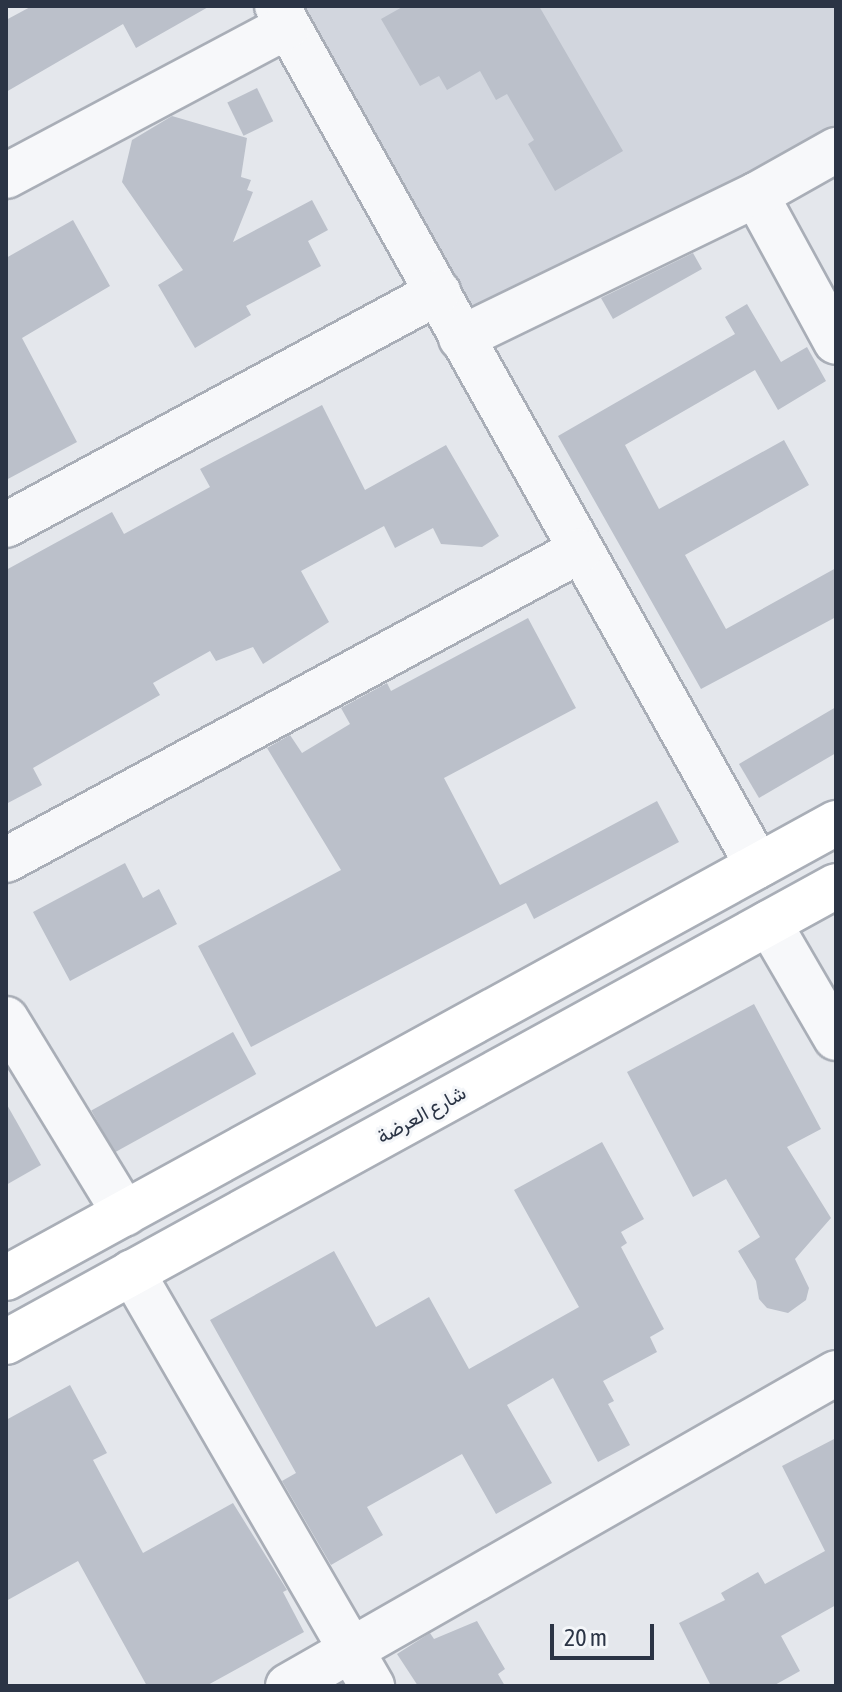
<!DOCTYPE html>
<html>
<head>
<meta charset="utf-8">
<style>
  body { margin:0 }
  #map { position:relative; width:842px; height:1692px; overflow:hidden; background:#e4e7ec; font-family:"Asap Condensed",Vazirmatn,sans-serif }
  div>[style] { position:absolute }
  .built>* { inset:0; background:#d2d6de }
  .building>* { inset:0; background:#bbc0ca; transform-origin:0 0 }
  .roads { filter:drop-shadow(2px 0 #a9aeb7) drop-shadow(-2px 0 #a9aeb7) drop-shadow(0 2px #a9aeb7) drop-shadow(0 -2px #a9aeb7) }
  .minor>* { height:44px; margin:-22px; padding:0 22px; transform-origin:22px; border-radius:22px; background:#f7f8fa }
  .major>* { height:44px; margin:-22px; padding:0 22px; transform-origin:22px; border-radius:22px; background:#fff }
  span { translate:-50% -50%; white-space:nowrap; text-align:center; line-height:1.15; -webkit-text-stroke:6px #f4f6f9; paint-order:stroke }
  .street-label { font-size:20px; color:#2b3445 }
  .frame { position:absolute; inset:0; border:8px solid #2b3445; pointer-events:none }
  .scale { position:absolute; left:550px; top:1624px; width:104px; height:36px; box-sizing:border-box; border:4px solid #2b3445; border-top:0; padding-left:10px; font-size:24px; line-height:28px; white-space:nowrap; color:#2b3445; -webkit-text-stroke:6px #f4f6f9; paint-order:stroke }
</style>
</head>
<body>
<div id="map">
  <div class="built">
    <div style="clip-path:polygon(279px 6px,836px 6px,836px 137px,461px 338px)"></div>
  </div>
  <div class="building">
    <div style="clip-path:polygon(32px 6px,210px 6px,136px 48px,123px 24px,6px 92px,6px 20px)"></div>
    <div style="clip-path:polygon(404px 6px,539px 6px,623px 151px,555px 191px,528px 144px,534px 140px,507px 94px,496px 100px,480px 71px,447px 90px,439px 76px,420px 86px,381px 19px)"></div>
    <div style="left:257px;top:88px;width:37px;height:33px;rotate:64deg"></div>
    <div style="clip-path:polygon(172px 116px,247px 138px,241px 177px,251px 180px,247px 190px,253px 192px,233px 242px,312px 200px,328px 230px,308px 241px,321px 266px,246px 306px,251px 315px,195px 348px,158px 285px,183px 270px,122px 182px,132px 140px)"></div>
    <div style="clip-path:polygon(73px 220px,110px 286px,22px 338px,77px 442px,6px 480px,6px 258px)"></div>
    <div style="clip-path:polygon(693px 253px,702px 269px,613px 319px,601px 298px)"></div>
    <div style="clip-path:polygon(747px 304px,781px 362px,807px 347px,826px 381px,778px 410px,755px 370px,625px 445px,659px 509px,784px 440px,809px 485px,685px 555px,726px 629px,836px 568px,836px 617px,701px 689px,558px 436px,735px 334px,725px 317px)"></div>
    <div style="clip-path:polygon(322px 405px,365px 490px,446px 445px,499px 536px,482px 547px,441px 544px,433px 528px,395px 548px,384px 526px,301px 571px,329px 622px,263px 664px,253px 647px,216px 661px,210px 651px,153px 683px,160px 695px,33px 768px,42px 785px,6px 804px,6px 570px,112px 512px,124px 534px,210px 487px,200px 469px)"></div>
    <div style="clip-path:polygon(528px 618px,576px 708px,444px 778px,500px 885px,657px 801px,679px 842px,534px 919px,526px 903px,251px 1047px,198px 946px,341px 870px,267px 748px,290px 735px,302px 753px,350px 724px,341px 708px,387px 683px,391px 691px)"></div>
    <div style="clip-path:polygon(836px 707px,836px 753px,759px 798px,739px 764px)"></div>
    <div style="clip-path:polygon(125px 863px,143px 898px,159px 889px,177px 924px,70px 981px,33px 912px)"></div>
    <div style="clip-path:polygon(754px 1004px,821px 1129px,787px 1147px,831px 1218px,795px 1259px,809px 1288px,806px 1300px,788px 1313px,767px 1308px,759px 1299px,756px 1281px,738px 1251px,760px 1237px,726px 1179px,693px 1197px,627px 1072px)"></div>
    <div style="left:233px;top:1032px;width:48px;height:162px;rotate:61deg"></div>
    <div style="clip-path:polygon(6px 1103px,41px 1165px,6px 1185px)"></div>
    <div style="clip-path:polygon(602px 1142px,644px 1219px,621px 1232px,627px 1243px,621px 1247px,664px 1329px,650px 1337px,657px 1352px,603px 1381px,614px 1401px,608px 1404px,630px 1445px,598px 1462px,553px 1378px,507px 1405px,552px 1483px,496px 1514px,462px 1454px,367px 1507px,383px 1535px,331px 1565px,282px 1481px,296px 1473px,210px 1320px,334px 1251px,376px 1327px,429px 1297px,469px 1369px,579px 1307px,514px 1190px)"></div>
    <div style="clip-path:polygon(70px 1385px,107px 1453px,93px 1460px,143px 1553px,233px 1503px,287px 1590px,283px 1592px,304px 1632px,206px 1686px,147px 1686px,78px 1561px,6px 1601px,6px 1420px)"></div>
    <div style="clip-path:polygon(836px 1438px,836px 1605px,781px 1636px,800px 1671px,773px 1686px,711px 1686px,679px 1623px,725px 1600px,721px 1593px,758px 1572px,765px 1584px,825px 1551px,782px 1466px)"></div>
    <div style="clip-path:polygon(477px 1621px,505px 1669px,498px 1674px,505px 1686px,418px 1686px,397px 1654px,430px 1633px,434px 1639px)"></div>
  </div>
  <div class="roads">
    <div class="minor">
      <div style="left:277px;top:6px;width:985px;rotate:60.78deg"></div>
      <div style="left:6px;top:176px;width:319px;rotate:-28deg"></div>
      <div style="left:756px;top:195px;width:167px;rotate:61.4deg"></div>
      <div style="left:461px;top:338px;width:328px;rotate:-25.9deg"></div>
      <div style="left:756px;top:195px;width:92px;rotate:-29.4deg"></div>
      <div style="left:6px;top:525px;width:491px;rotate:-28.3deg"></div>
      <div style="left:6px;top:860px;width:651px;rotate:-28.34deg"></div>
      <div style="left:769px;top:923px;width:133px;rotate:59.8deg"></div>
      <div style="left:6px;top:1019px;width:228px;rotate:58.6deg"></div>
      <div style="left:132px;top:1272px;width:479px;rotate:59.9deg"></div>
      <div style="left:288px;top:1686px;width:631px;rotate:-29.73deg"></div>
    </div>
    <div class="major">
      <div style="left:6px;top:1278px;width:947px;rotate:-28.73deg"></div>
      <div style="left:6px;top:1342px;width:947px;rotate:-28.78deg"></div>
    </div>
  </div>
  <div class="street-label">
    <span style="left:421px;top:1114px;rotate:-29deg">شارع العرضة</span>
  </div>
  <div class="frame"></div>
  <div class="scale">20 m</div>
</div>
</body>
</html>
